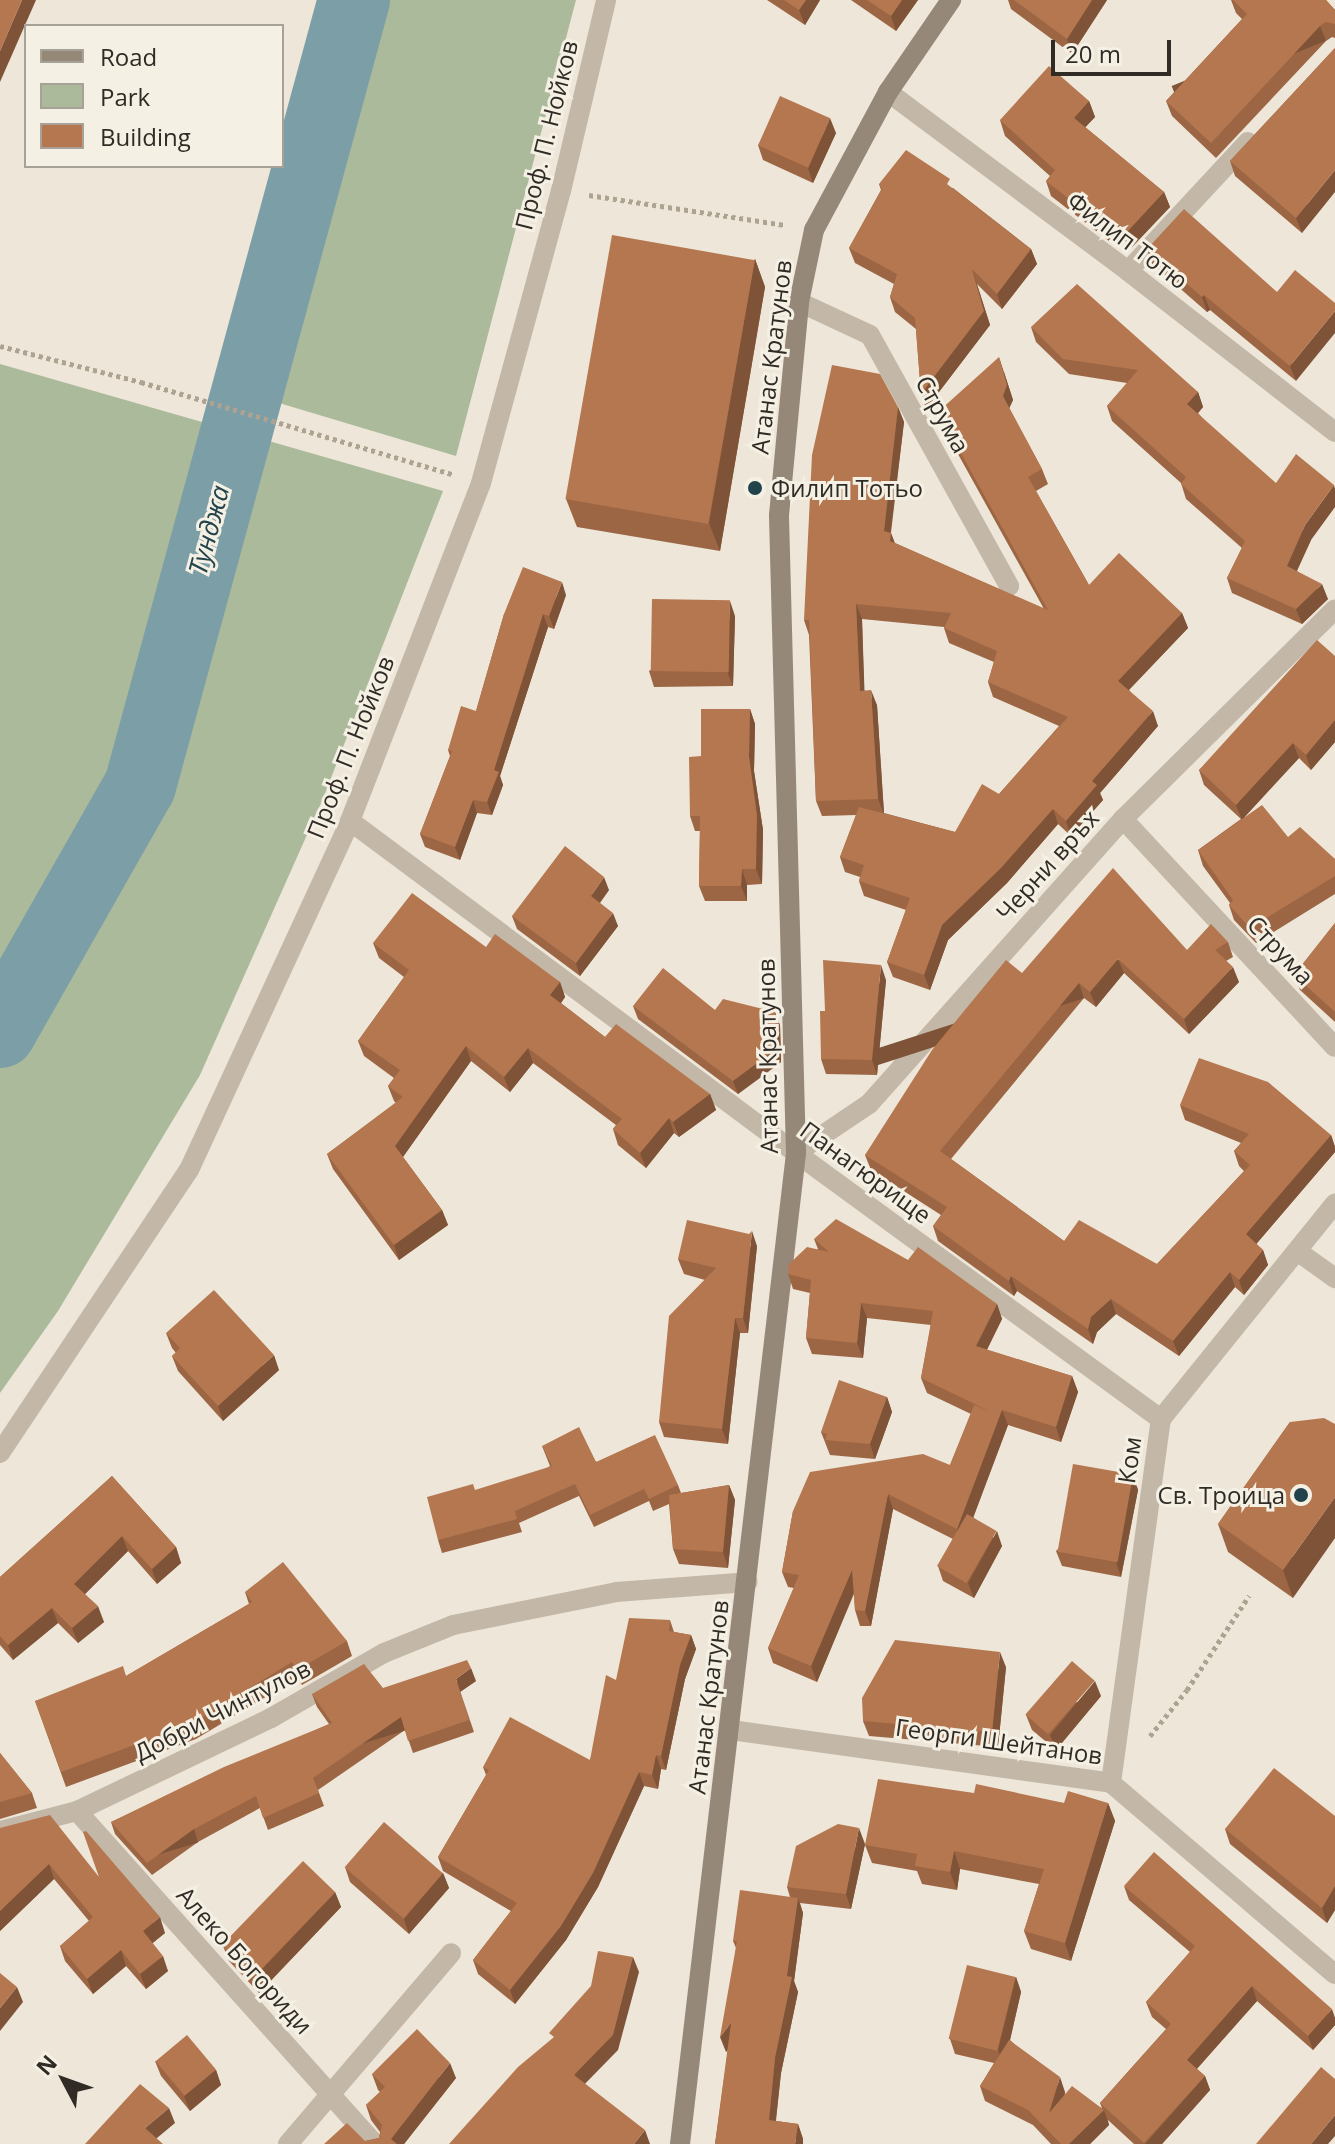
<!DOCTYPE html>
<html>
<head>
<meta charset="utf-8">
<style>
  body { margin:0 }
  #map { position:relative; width:1335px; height:2144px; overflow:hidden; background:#ede6d9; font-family:"Open Sans",sans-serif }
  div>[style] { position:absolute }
  .green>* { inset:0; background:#abba9b }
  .river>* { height:72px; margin:-36px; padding:0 36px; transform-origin:36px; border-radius:36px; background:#7c9ea6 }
  .path>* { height:5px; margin-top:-2.5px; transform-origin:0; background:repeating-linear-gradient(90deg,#aea291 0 4px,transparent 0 8px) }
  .street>* { height:20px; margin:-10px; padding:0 10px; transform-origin:10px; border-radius:10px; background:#c3b8a7 }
  .secondary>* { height:20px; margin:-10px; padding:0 10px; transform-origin:10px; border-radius:10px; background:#968879 }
  .wall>* { inset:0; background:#9c6644 }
  .shaded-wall>* { inset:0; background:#7f5337; transform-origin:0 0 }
  .building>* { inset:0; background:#b5774f; transform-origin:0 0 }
  .dots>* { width:22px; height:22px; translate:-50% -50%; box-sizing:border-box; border:4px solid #f5f0e4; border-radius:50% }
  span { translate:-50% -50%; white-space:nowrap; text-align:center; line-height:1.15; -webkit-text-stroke:6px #f5f0e4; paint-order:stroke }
  .street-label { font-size:24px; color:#312b26 }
  .poi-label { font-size:24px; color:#312b26 }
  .left { translate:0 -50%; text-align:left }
  .right { translate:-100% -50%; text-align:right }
  .water-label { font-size:26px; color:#22434c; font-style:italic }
  .legend { position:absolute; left:24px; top:24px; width:260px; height:144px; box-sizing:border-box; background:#f5f0e4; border:2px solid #a7a198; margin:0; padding:10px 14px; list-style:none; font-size:24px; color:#312b26 }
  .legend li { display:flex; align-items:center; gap:16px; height:40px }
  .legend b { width:40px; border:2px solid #a7a198 }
  .north { position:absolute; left:24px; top:2040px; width:80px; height:80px; -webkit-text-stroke:6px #f5f0e4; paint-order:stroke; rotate:311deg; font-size:22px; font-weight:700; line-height:32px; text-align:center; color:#312b26 }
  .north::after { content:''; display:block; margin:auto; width:28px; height:36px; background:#312b26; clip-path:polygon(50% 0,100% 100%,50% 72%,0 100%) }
  .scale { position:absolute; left:1051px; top:40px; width:120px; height:36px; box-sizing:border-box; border:4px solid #312b26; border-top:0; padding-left:10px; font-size:24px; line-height:28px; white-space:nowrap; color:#312b26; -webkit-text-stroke:6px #f5f0e4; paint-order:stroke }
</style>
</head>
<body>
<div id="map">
  <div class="green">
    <div style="clip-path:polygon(320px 0,576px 0,456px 456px,222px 386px,278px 166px,282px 166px,282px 149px)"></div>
    <div style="clip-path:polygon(0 364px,443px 491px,322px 801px,200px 1075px,58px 1311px,0 1393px)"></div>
  </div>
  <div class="river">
    <div style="left:0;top:1032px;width:283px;rotate:-60.4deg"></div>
    <div style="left:140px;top:786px;width:815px;rotate:-74.77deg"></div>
  </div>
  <div class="path">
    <div style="left:589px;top:195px;width:198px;rotate:8.7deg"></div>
    <div style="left:0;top:346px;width:146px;rotate:14.3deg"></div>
    <div style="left:141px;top:382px;width:327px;rotate:16.5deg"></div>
    <div style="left:1150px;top:1736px;width:59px;rotate:-51.2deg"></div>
    <div style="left:1187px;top:1690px;width:113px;rotate:-56.6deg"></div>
  </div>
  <div class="street">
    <div style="left:888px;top:92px;width:299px;rotate:36.7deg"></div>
    <div style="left:1128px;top:271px;width:262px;rotate:37.9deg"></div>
    <div style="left:1128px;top:271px;width:176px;rotate:-47.1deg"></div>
    <div style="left:799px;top:302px;width:78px;rotate:24.9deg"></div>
    <div style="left:870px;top:335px;width:287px;rotate:61deg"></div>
    <div style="left:1123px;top:819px;width:311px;rotate:47.1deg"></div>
    <div style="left:350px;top:821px;width:556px;rotate:36.66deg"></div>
    <div style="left:796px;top:1153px;width:452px;rotate:36.1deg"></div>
    <div style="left:796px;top:1153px;width:88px;rotate:-33.9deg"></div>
    <div style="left:869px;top:1104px;width:382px;rotate:-48.3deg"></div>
    <div style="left:1123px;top:819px;width:298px;rotate:-44.7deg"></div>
    <div style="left:1297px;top:1251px;width:47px;rotate:35.4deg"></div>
    <div style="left:0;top:1453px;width:340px;rotate:-56.3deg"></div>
    <div style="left:189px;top:1170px;width:384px;rotate:-65.2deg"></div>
    <div style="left:350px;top:821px;width:362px;rotate:-68.8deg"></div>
    <div style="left:481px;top:483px;width:303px;rotate:-74.7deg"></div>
    <div style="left:561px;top:191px;width:196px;rotate:-76.7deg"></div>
    <div style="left:731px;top:1730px;width:384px;rotate:7.9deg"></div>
    <div style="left:1111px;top:1783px;width:294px;rotate:40.5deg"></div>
    <div style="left:1111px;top:1783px;width:367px;rotate:-82.2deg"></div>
    <div style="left:1161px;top:1419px;width:277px;rotate:-51.1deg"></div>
    <div style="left:77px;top:1811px;width:447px;rotate:48.2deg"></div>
    <div style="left:0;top:1831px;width:80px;rotate:-14.6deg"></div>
    <div style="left:77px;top:1811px;width:215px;rotate:-25.6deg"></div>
    <div style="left:271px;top:1718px;width:130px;rotate:-29.9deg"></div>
    <div style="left:384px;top:1653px;width:74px;rotate:-22.1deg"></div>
    <div style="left:453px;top:1625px;width:166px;rotate:-11.4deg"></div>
    <div style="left:616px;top:1592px;width:132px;rotate:-4.3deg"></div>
    <div style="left:288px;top:2144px;width:251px;rotate:-49.5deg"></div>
  </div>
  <div class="secondary">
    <div style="left:680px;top:2144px;width:998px;rotate:-83.32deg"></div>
    <div style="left:796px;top:1153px;width:638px;rotate:-91.53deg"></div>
    <div style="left:779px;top:515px;width:214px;rotate:-84.6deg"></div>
    <div style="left:799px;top:302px;width:74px;rotate:-78.2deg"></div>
    <div style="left:814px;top:230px;width:157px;rotate:-61.8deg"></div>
    <div style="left:888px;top:92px;width:112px;rotate:-55.6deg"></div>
  </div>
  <div class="wall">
    <div style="clip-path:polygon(767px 0,820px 0,805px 25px)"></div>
    <div style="clip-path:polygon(851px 0,918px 0,896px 31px)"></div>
    <div style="clip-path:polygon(1008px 0,1107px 0,1072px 54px,1011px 9px)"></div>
    <div style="clip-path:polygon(1231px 0,1326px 0,1335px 10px,1335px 38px,1332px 37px,1326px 41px,1216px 158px,1172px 116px,1166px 101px,1242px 19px,1236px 13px)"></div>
    <div style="clip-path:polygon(1335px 48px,1302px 233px,1235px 176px,1230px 161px)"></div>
    <div style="clip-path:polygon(1089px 101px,1095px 117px,1085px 127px,1164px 192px,1170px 207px,1132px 247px,1116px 233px,1109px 241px,1051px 196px,1046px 181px,1050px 176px,1005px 136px,1000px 120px)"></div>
    <div style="clip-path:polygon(836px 133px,813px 183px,763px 160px,758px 145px)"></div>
    <div style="clip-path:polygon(879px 184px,953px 188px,1031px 249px,1037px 264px,1002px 309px,977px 284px,990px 325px,926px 409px,921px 394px,916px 329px,895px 312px,890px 297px,894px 284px,855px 263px,849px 248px,881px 190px)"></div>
    <div style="clip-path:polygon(1147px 249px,1277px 292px,1296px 381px,1210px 310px,1207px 312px,1152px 264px)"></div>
    <div style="clip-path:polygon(755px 259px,765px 287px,720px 551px,577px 527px,566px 499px)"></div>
    <div style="clip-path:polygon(1031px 327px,1198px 392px,1203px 407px,1198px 413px,1311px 540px,1297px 571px,1328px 599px,1302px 624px,1232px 593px,1227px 578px,1242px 548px,1186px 499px,1181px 483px,1112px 421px,1107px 406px,1127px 383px,1069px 374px,1036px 342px)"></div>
    <div style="clip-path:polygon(evenodd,1004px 372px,1013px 400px,1009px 408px,1042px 469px,1048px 484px,1036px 491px,1089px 585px,1182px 613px,1188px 628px,1129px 690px,1158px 726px,1100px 793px,1103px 800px,1071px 836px,1058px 824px,1007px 883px,948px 940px,930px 990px,893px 977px,887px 962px,906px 910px,864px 896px,859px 881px,860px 877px,845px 872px,840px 857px,856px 815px,822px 816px,816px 801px,809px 635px,804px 620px,898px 407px,904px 422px,891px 533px,895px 543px,1044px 609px,943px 427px,938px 412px,1004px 372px,862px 619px,944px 627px,944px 628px,949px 643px,994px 662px,988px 682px,993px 697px,1059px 726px,999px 794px,955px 832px,884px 813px,877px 705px,864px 690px,862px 619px)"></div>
    <div style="clip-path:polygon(566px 595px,554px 629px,548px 627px,500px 776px,503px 785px,492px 815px,477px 813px,460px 860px,425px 847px,420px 834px,450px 756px,448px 750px,476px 711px,504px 614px)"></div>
    <div style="clip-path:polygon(735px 616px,733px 686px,654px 687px,649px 671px)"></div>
    <div style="clip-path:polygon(1335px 656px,1335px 742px,1311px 770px,1299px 758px,1244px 817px,1335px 859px,1335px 894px,1256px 943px,1234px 920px,1229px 905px,1230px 903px,1203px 866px,1198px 850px,1241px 819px,1204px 785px,1199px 770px)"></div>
    <div style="clip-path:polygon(750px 709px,755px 724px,754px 771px,763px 830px,762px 884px,747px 885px,747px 901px,705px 901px,699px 886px,700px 831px,695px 831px,690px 816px,701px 756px)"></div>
    <div style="clip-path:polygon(609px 890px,600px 903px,618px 926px,580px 976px,517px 929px,512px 916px)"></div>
    <div style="clip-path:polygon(1335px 923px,1335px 1022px,1300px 990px,1294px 975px)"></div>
    <div style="clip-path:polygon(1228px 942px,1233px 957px,1226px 961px,1239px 982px,1189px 1034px,1124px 973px,1096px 1007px,1084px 998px,951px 1159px,1064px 1241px,1157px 1264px,1244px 1171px,1239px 1166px,1234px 1151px,1241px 1143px,1185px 1120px,1180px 1105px,1331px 1135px,1335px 1147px,1335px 1152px,1256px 1244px,1263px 1250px,1268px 1265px,1244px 1295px,1235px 1287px,1179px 1356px,1116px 1314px,1097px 1332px,1093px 1344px,1017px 1291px,1014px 1296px,938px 1241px,933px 1226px,941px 1215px,871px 1170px,865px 1155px,1022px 973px,1187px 950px)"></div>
    <div style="clip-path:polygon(373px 943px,486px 947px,560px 982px,565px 997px,561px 1003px,605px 1037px,710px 1094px,716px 1110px,679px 1137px,674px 1133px,646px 1168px,618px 1145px,613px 1129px,616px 1125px,533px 1063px,510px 1092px,471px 1061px,403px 1157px,442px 1210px,448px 1225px,399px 1260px,333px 1169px,327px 1154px,396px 1103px,394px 1101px,388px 1086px,394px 1078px,364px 1056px,358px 1041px,404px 977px,379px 958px)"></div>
    <div style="clip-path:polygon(886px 980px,877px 1075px,826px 1074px,821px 1059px,825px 1011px)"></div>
    <div style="clip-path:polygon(633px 1006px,715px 1010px,780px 1025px,781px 1062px,738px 1094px,638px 1019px)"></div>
    <div style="clip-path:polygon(814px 1239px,908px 1260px,997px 1304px,1002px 1319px,987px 1350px,1072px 1376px,1078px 1392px,1061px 1442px,1008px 1425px,973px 1517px,1002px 1546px,974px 1598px,943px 1581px,938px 1566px,953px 1539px,893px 1509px,871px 1626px,860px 1626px,855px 1610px,854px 1594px,817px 1682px,773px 1663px,768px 1648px,794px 1588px,788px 1587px,782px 1572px,793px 1511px,950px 1465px,971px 1414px,927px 1393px,921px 1378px,931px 1325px,867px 1318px,863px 1358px,812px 1354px,806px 1338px,810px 1293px,793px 1289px,788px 1274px,818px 1249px)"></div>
    <div style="clip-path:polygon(757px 1246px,748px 1333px,740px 1333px,728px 1444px,664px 1437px,659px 1422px,705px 1280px,684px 1274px,678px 1259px)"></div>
    <div style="clip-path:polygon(166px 1333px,279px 1370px,223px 1421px,178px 1371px,172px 1356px,176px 1353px,172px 1348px)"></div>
    <div style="clip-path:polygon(887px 1397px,892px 1412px,875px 1459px,830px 1455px,821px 1432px)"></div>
    <div style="clip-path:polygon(1290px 1422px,1293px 1598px,1228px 1552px,1218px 1524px)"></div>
    <div style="clip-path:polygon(542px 1446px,678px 1485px,681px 1493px,729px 1485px,735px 1500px,728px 1568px,679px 1564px,673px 1549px,669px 1504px,653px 1511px,649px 1501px,594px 1527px,579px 1496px,519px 1523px,522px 1532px,442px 1553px,438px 1540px,550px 1466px)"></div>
    <div style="clip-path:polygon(1133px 1475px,1138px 1490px,1121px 1577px,1062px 1566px,1056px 1551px)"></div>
    <div style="clip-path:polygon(112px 1476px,176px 1547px,181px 1563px,157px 1584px,128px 1551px,85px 1594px,104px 1622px,78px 1643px,58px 1623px,13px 1660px,0 1645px,0 1577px)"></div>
    <div style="clip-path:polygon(245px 1592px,347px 1641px,352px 1656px,302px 1685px,297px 1678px,196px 1739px,66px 1787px,35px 1701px,126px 1676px,249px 1604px)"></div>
    <div style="clip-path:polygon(670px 1620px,674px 1632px,691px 1635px,696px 1649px,685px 1679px,666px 1770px,661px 1769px,658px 1789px,644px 1786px,598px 1887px,566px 1940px,515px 2004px,478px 1974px,473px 1960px,511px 1911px,443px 1871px,438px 1857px,486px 1775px,483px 1767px,590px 1760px,616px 1680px)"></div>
    <div style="clip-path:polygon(1006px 1667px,998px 1747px,869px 1736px,863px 1721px)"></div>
    <div style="clip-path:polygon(476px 1681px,460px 1692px,474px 1732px,413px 1753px,405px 1730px,318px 1790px,324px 1806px,268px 1830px,260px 1808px,198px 1842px,152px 1875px,115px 1834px,111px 1822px,329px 1724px,317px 1707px,312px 1694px)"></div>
    <div style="clip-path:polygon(1101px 1696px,1056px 1750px,1032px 1730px,1026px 1715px)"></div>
    <div style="clip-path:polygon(0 1753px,32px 1793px,37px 1808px,0 1819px)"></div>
    <div style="clip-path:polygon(974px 1793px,1064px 1803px,1108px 1803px,1115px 1821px,1071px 1961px,1031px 1949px,1024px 1931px,1039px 1884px,960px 1869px,957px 1890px,922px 1884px,917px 1871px,872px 1863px,865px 1845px)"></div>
    <div style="clip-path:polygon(1335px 1816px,1335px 1910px,1327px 1923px,1230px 1844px,1225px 1829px)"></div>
    <div style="clip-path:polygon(0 1828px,99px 1877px,165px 1933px,152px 1943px,168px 1971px,146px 1989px,126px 1966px,93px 1994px,65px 1961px,60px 1946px,89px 1921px,54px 1879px,0 1931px)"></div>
    <div style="clip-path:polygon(865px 1844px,851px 1909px,800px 1903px,803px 1913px,794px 1981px,798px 1992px,781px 2073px,776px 2121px,798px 2124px,803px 2139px,715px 2144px,728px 2050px,726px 2052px,736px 1948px,733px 1941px,790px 1897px,787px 1887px)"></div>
    <div style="clip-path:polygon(345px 1867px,443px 1873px,449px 1888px,409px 1934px,350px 1882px)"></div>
    <div style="clip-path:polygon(1124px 1886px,1335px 2018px,1335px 2025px,1313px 2050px,1257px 2001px,1197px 2069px,1205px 2076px,1210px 2090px,1162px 2144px,1134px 2144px,1108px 2120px,1109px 2125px,1090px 2144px,1051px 2144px,1033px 2125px,985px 2101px,980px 2086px,994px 2063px,955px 2054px,950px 2039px,1016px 1977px,1021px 1992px,1010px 2040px,1065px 2092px,1065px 2095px,1102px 2108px,1100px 2103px,1166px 2029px,1152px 2017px,1146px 2002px,1190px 1952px,1129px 1900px)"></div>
    <div style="clip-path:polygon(335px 1892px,341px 1907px,259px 1993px,229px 1961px,223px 1946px)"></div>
    <div style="clip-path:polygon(155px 2061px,216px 2070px,221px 2085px,190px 2111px,161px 2076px)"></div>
    <div style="clip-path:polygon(372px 2074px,456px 2078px,404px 2144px,365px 2141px,379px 2138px,380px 2132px,371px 2120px,366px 2105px,380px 2092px,378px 2090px)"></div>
  </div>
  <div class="shaded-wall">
    <div style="clip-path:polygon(22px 0,36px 0,0 82px,0 51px)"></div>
    <div style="clip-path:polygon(806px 0,820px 0,805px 25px,799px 10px)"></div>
    <div style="clip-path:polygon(902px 0,918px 0,896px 31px,891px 16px)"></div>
    <div style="clip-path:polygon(1092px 0,1107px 0,1072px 54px,1067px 39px)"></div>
    <div style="left:1320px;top:26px;width:16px;height:160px;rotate:68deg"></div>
    <div style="clip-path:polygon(1089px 101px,1095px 117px,1080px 133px,1074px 118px)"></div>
    <div style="clip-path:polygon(830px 118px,836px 133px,813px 183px,808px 168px)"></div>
    <div style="clip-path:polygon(1335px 170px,1335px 192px,1302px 233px,1296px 218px)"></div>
    <div style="clip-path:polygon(1164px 192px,1170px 207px,1132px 247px,1127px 232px)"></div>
    <div style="clip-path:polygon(1110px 218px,1116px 233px,1109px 241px,1104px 226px)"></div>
    <div style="clip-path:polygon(1031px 249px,1037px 264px,1002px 309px,997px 294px)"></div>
    <div style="clip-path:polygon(755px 259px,765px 287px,720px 551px,709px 523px)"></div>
    <div style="clip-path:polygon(972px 269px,990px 325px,926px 409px,921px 394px)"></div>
    <div style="clip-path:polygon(1204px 295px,1210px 310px,1207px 312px,1202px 297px)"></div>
    <div style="clip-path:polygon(1335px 311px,1335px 333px,1296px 381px,1290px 366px)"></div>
    <div style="clip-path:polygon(999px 357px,1013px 400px,1008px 411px,1003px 396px)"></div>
    <div style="clip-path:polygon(1198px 392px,1203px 407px,1193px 419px,1187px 404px)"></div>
    <div style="clip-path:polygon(898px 407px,904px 422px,890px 536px,891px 533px,896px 548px,895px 556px,884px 531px)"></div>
    <div style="clip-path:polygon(1334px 485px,1335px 489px,1335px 507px,1311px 540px,1292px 581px,1287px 566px,1305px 525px)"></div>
    <div style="clip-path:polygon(562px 582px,566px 595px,554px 629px,549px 616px)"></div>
    <div style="clip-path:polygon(1322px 584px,1328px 599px,1302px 624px,1296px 609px)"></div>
    <div style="clip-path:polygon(730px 601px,735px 616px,733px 686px,727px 671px)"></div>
    <div style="clip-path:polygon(856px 604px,862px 619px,865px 706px,860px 691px)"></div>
    <div style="clip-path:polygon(1182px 613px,1188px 628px,1123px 696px,1118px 681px)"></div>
    <div style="clip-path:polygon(543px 614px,548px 627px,500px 776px,503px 785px,492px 815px,487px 802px,494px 770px)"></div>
    <div style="clip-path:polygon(871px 690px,877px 705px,884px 814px,878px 799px)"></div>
    <div style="clip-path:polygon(750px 709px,755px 724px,754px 771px,763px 830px,762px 884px,756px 869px,749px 756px)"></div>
    <div style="clip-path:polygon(1153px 711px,1158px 726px,1100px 793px,1103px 800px,1071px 836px,1066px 821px,1092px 781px)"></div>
    <div style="clip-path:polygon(1335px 720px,1335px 742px,1311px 770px,1306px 755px)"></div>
    <div style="clip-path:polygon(1293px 743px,1299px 758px,1242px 820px,1236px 805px)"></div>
    <div style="clip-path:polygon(473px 800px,477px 813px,460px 860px,455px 847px)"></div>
    <div style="clip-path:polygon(1053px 809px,1058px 824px,1007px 883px,948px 940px,930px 990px,924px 975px,942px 925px)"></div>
    <div style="clip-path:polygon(742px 869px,747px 885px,747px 901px,741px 886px)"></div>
    <div style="clip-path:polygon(604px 877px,609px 890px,595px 909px,591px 896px)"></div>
    <div style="clip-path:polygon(613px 913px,618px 926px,580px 976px,576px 963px)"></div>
    <div style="clip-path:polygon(1118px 959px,1124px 973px,1096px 1007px,1090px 992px)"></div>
    <div style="clip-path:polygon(881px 965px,886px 980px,877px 1075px,872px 1060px)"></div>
    <div style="clip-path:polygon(1233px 967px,1239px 982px,1189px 1034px,1184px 1019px)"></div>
    <div style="clip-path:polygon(560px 982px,565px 997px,556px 1010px,550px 995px)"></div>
    <div style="left:1079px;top:983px;width:16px;height:218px;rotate:72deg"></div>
    <div style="clip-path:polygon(775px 1012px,780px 1025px,781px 1062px,738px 1094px,733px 1081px)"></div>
    <div style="clip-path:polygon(466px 1046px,471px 1061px,400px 1161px,395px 1146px)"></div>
    <div style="clip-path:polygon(528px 1048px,533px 1063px,510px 1092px,504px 1077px)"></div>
    <div style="clip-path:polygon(710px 1094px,716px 1110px,679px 1137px,673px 1122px)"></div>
    <div style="clip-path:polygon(669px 1118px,674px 1133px,646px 1168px,640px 1153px)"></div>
    <div style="clip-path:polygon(1331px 1135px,1335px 1147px,1335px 1152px,1252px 1249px,1246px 1234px)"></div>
    <div style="clip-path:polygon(442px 1210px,448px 1225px,399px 1260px,394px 1245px)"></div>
    <div style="clip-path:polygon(752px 1231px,757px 1246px,748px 1333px,743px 1318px)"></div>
    <div style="clip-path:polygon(1263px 1250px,1268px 1265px,1244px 1295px,1239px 1280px)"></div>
    <div style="clip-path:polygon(1230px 1272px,1235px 1287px,1179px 1356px,1173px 1341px)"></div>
    <div style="clip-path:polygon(1011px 1276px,1017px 1291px,1014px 1296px,1009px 1281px)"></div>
    <div style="clip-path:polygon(1111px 1299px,1116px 1314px,1097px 1332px,1093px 1344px,1088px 1329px,1091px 1317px)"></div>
    <div style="clip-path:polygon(861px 1303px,867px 1318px,863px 1358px,857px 1343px)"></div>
    <div style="clip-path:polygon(997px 1304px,1002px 1319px,981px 1361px,976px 1346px)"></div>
    <div style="clip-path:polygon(735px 1318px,740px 1333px,728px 1444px,722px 1429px)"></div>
    <div style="clip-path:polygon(274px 1355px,279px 1370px,223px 1421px,218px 1406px)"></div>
    <div style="clip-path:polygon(1072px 1376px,1078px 1392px,1061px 1442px,1056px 1427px)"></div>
    <div style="clip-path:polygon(887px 1397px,892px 1412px,875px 1459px,870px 1444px)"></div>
    <div style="clip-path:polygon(1002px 1410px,1008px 1425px,963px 1545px,957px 1529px)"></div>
    <div style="clip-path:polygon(1133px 1475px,1138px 1490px,1121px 1577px,1116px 1562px)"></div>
    <div style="clip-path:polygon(729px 1485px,735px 1500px,728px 1568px,723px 1552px)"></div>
    <div style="clip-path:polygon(888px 1494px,893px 1509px,871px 1626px,865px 1611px)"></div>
    <div style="clip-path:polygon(1335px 1497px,1335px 1538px,1293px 1598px,1283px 1570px)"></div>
    <div style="clip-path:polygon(997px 1531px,1002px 1546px,974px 1598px,968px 1583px)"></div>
    <div style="clip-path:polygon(122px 1536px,128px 1551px,80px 1599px,74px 1584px)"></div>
    <div style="clip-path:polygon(176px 1547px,181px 1563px,157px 1584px,152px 1569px)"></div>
    <div style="clip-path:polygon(852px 1570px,857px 1585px,817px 1682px,811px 1666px)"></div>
    <div style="clip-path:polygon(98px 1606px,104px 1622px,78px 1643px,72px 1628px)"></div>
    <div style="clip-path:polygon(52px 1608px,58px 1623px,13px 1660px,8px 1645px)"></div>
    <div style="clip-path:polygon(691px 1635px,696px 1649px,685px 1679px,666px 1770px,661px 1756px,680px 1665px)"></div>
    <div style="clip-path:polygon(1000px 1652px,1006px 1667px,998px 1747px,992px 1732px)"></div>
    <div style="clip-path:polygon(471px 1668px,476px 1681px,460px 1692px,474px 1732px,456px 1679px)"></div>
    <div style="clip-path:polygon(1095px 1681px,1101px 1696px,1056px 1750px,1050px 1735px)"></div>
    <div style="left:401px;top:1717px;width:14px;height:107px;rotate:73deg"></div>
    <div style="clip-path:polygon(656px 1755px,661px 1769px,658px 1789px,652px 1775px)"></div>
    <div style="clip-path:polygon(639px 1772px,644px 1786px,598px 1887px,566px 1940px,515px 2004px,510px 1990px)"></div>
    <div style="clip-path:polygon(1108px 1803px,1115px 1821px,1071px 1961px,1065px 1943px)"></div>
    <div style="clip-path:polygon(859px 1828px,865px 1844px,851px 1909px,846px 1894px)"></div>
    <div style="left:194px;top:1829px;width:14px;height:58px;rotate:73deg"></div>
    <div style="clip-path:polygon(954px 1851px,960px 1869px,957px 1890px,950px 1872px)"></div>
    <div style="clip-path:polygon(49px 1864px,54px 1879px,0 1931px,0 1911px)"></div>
    <div style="clip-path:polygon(443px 1873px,449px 1888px,409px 1934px,404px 1919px)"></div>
    <div style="clip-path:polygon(1335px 1886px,1335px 1910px,1327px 1923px,1322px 1908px)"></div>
    <div style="clip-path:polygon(335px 1892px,341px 1907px,259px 1993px,254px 1978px)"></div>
    <div style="clip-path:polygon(798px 1898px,803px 1913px,794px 1981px,798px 1992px,781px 2073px,774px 2135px,769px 2120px,775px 2058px)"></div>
    <div style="clip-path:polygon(160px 1917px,165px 1933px,148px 1947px,143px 1931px)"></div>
    <div style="clip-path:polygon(121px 1950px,126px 1966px,93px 1994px,87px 1979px)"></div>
    <div style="clip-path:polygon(163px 1956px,168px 1971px,146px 1989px,140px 1974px)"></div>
    <div style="clip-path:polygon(633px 1957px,639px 1972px,618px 2050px,579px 2090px,574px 2075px)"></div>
    <div style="clip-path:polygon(1016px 1977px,1021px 1992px,1004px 2066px,998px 2050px)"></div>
    <div style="clip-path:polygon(1252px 1986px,1257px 2001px,1192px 2074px,1187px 2060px)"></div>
    <div style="clip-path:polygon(17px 1987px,23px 2002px,0 2031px,0 2008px)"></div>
    <div style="clip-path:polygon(1332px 2009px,1335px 2018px,1335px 2025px,1313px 2050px,1308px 2036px)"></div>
    <div style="clip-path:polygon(731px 2023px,737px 2039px,726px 2052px,720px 2037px)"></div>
    <div style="clip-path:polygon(450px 2063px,456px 2078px,404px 2144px,393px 2144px,391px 2139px)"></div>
    <div style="clip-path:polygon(216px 2070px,221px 2085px,190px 2111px,184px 2096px)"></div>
    <div style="clip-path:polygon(1205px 2076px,1210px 2090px,1162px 2144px,1145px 2144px)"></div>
    <div style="clip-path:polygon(1060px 2077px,1065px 2092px,1055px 2128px,1049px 2113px)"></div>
    <div style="clip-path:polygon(169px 2108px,175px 2123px,151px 2143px,145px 2128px)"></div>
    <div style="clip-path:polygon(1104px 2110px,1109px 2125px,1090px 2144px,1069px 2144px)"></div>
    <div style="clip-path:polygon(1335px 2115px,1335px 2136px,1328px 2144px,1311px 2144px)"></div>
    <div style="clip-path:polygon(798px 2124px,803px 2139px,803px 2144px,795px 2144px)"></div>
    <div style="clip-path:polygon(645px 2130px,650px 2144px,634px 2144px)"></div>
  </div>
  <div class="building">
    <div style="clip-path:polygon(0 0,22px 0,0 51px)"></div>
    <div style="clip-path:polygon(784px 0,806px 0,799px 10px)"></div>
    <div style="clip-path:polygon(867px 0,902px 0,891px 16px)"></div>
    <div style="clip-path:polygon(1014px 0,1092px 0,1067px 39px)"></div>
    <div style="clip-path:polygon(1233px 0,1326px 0,1335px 10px,1335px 24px,1326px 22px,1320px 26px,1211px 143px,1166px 101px,1247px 14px)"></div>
    <div style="clip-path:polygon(1335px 48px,1335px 170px,1296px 218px,1230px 161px)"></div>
    <div style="clip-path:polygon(1049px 66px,1089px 101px,1074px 118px,1164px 192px,1127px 232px,1110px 218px,1104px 226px,1046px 181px,1055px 170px,1000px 120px)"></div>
    <div style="left:780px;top:96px;width:55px;height:54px;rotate:24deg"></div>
    <div style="clip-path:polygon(906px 150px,950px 179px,947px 184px,1031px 249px,997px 294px,972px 269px,984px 311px,921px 394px,915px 318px,890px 297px,897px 274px,849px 248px,882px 189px,879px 184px)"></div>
    <div style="clip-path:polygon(1184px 209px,1277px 292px,1295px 270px,1335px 303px,1335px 311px,1290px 366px,1204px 295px,1202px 297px,1147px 249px)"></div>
    <div style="left:612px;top:235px;width:145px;height:268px;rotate:10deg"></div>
    <div style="clip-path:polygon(1077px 284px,1198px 392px,1187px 404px,1276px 483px,1296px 454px,1334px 485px,1305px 525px,1287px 566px,1322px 584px,1296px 609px,1227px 578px,1245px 541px,1181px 484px,1186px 477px,1107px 406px,1138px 370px,1063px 359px,1031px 327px)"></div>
    <div style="clip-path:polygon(999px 357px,1007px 385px,1003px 396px,1042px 469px,1028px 477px,1089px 585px,1119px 553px,1182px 613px,1118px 681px,1153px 711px,1092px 781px,1097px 785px,1066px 821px,1053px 809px,1001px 868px,942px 925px,924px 975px,887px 962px,910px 898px,859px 881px,864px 865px,840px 857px,859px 807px,955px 832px,982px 784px,999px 794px,1068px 717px,988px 682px,997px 651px,944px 628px,951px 613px,856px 604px,860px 691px,871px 690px,878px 799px,816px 801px,809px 620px,804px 620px,812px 455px,832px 365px,880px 374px,898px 407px,884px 531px,891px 533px,890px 541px,1048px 610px,938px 412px)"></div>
    <div style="clip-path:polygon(523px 567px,562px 582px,549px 616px,543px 614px,494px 770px,499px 772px,487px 802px,473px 800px,455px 847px,420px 834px,452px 751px,448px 750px,461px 706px,476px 711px,504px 614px)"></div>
    <div style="left:652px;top:599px;width:78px;height:72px;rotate:1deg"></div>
    <div style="clip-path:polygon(1317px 640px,1335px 656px,1335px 720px,1306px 755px,1293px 743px,1236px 805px,1199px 770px)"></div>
    <div style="clip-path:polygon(701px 709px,750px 709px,749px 756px,757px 815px,756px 869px,742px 869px,741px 886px,699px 886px,700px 816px,690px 816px,689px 757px,701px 756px)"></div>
    <div style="clip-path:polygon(1262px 805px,1288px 837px,1300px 827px,1335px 859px,1335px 876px,1250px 928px,1229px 905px,1233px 900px,1198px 850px)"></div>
    <div style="clip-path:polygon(565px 846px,604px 877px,591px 896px,613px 913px,576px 963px,512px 916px)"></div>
    <div style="clip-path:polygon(1113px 868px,1187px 950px,1211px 924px,1228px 942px,1215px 950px,1233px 967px,1184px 1019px,1118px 959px,1090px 992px,1079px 983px,940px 1151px,1064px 1241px,1079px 1220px,1157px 1264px,1250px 1165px,1234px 1151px,1249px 1134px,1180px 1105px,1199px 1058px,1268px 1082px,1331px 1135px,1246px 1234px,1263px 1250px,1239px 1280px,1230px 1272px,1173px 1341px,1111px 1299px,1091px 1317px,1088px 1329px,1011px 1276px,1009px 1281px,933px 1226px,947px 1207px,865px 1155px,932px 1050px,1006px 960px,1022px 973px)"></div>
    <div style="clip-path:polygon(412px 893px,486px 947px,495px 934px,560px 982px,550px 995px,605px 1037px,616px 1024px,710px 1094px,673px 1122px,669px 1118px,640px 1153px,613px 1129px,622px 1119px,528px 1048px,504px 1077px,466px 1046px,395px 1146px,442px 1210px,394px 1245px,327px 1154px,403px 1097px,388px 1086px,400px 1070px,358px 1041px,409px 970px,373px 943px)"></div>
    <div style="clip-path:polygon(1335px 923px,1335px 1012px,1294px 975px)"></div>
    <div style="clip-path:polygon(823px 960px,881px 965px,872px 1060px,821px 1059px,820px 1011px,825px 1011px)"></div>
    <div style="clip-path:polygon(663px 968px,715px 1010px,723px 999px,775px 1012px,776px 1049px,733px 1081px,633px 1006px)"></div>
    <div style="clip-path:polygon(836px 1219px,908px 1260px,918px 1247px,997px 1304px,976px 1346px,1072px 1376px,1056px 1427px,1002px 1410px,957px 1529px,888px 1494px,865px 1611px,855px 1610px,852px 1570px,811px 1666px,768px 1648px,799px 1575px,782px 1572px,793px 1511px,810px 1472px,923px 1454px,950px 1465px,974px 1405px,989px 1411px,921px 1378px,933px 1311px,861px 1303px,857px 1343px,806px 1338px,811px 1280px,788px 1274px,789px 1264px,807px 1247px,829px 1252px,814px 1239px)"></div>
    <div style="clip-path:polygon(687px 1220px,749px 1234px,752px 1231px,743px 1318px,735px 1318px,722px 1429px,659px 1422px,669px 1316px,716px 1268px,678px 1259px)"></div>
    <div style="clip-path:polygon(214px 1290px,274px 1355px,218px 1406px,172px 1356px,180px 1348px,166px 1333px)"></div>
    <div style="clip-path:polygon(839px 1380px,887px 1397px,870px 1444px,825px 1440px,827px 1434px,821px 1432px)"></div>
    <div style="clip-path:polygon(1324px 1418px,1335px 1424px,1335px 1497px,1283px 1570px,1218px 1524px,1290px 1422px)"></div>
    <div style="clip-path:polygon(579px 1427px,596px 1462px,655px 1435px,678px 1485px,649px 1499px,644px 1489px,590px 1515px,575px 1484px,515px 1511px,517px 1519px,438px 1540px,427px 1497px,473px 1484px,475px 1490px,552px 1466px,542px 1446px)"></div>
    <div style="left:1073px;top:1464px;width:61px;height:89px;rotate:10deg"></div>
    <div style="clip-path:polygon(112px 1476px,176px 1547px,152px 1569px,122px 1536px,74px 1584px,98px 1606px,72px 1628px,52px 1608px,8px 1645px,0 1636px,0 1577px)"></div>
    <div style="clip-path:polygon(729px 1485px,723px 1552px,673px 1549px,669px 1495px)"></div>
    <div style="left:967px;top:1514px;width:34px;height:60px;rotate:30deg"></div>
    <div style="clip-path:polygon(283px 1562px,347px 1641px,297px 1670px,292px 1662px,191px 1724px,61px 1772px,35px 1701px,123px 1666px,126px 1676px,252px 1602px,245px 1592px)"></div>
    <div style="clip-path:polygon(629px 1618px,670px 1620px,669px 1631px,691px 1635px,680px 1665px,661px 1756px,656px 1755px,652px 1775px,639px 1772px,593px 1873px,561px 1926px,510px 1990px,473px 1960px,517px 1903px,438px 1857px,489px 1770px,483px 1767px,510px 1717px,590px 1760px,606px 1675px,616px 1680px)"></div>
    <div style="clip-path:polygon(895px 1640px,1000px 1652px,992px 1732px,863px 1721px,862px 1698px)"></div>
    <div style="clip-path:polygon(467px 1660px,471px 1668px,456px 1679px,469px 1720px,408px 1741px,401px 1717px,313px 1778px,319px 1793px,263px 1818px,256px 1796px,194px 1829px,147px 1863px,111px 1822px,224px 1767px,332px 1723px,312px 1694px,364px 1664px,383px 1688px)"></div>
    <div style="left:1072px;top:1661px;width:30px;height:71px;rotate:41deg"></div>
    <div style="clip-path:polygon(0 1753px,32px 1793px,0 1802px)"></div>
    <div style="clip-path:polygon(1274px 1768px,1335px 1816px,1335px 1886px,1322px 1908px,1225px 1829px)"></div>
    <div style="clip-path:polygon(878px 1779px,974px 1793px,976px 1784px,1064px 1803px,1068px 1791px,1108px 1803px,1065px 1943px,1024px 1931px,1044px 1869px,954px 1851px,950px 1872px,915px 1866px,917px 1854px,865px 1845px)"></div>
    <div style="clip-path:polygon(50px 1815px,99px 1877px,83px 1832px,86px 1831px,160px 1917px,143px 1931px,163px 1956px,140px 1974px,121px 1950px,87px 1979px,60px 1946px,93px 1917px,49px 1864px,0 1911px,0 1828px)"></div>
    <div style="left:384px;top:1822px;width:78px;height:60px;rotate:41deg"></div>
    <div style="clip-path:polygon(838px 1824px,859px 1828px,846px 1894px,787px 1887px,796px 1846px)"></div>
    <div style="clip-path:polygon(1154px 1852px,1332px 2009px,1308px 2036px,1252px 1986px,1187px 2060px,1205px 2076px,1144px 2143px,1100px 2103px,1171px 2024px,1146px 2002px,1195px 1946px,1124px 1886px)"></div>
    <div style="left:303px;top:1861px;width:45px;height:117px;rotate:44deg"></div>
    <div style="clip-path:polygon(740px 1890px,798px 1898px,787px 1976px,792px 1977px,775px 2058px,769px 2120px,798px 2124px,795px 2144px,715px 2144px,731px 2023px,720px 2037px,737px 1941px,733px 1941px)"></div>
    <div style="clip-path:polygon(598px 1951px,633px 1957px,613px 2035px,574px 2075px,645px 2130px,634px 2144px,449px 2144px,518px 2067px,554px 2037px,549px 2033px,591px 1986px)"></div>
    <div style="left:967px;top:1965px;width:50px;height:76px;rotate:14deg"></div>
    <div style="clip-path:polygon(0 1973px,17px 1987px,0 2008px)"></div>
    <div style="clip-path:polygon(417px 2029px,450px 2063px,391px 2139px,397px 2144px,324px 2144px,347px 2123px,365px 2141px,379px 2138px,382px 2125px,366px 2105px,385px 2087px,372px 2074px)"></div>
    <div style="left:187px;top:2035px;width:45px;height:41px;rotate:50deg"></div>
    <div style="clip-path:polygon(1009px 2040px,1060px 2077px,1049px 2113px,1072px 2086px,1104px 2110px,1069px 2144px,1061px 2144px,1028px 2110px,980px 2086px)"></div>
    <div style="clip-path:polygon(1321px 2067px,1335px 2079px,1335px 2115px,1311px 2144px,1256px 2144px)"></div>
    <div style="clip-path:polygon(140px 2084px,169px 2108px,145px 2128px,163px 2144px,85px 2144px)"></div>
  </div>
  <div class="dots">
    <div style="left:755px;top:488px;background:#22434c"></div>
    <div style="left:1301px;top:1495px;background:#22434c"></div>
  </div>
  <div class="street-label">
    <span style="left:546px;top:135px;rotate:-76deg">Проф. П. Нойков</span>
    <span style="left:1128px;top:240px;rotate:37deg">Филип Тотю</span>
    <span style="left:771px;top:357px;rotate:-83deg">Атанас Кратунов</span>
    <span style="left:943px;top:414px;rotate:61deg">Струма</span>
    <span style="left:350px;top:747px;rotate:-68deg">Проф. П. Нойков</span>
    <span style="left:1047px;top:865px;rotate:-48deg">Черни връх</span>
    <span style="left:1281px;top:950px;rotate:47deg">Струма</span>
    <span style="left:767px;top:1056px;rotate:-91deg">Атанас Кратунов</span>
    <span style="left:866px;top:1172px;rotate:36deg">Панагюрище</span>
    <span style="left:1129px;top:1460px;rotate:-82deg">Ком</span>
    <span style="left:708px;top:1697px;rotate:-83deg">Атанас Кратунов</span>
    <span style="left:222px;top:1710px;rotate:-27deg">Добри Чинтулов</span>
    <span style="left:999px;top:1741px;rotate:8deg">Георги Шейтанов</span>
    <span style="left:245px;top:1960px;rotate:48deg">Алеко Богориди</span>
  </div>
  <div class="poi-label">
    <span class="left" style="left:771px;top:488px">Филип Тотьо</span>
    <span class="right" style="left:1285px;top:1495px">Св. Троица</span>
  </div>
  <div class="water-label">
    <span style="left:209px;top:530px;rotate:-75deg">Тунджа</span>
  </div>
  <ul class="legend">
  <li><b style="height:10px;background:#968879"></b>Road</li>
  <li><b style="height:22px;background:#abba9b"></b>Park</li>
  <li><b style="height:22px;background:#b5774f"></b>Building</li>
  </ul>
  <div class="north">N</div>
  <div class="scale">20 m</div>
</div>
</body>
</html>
